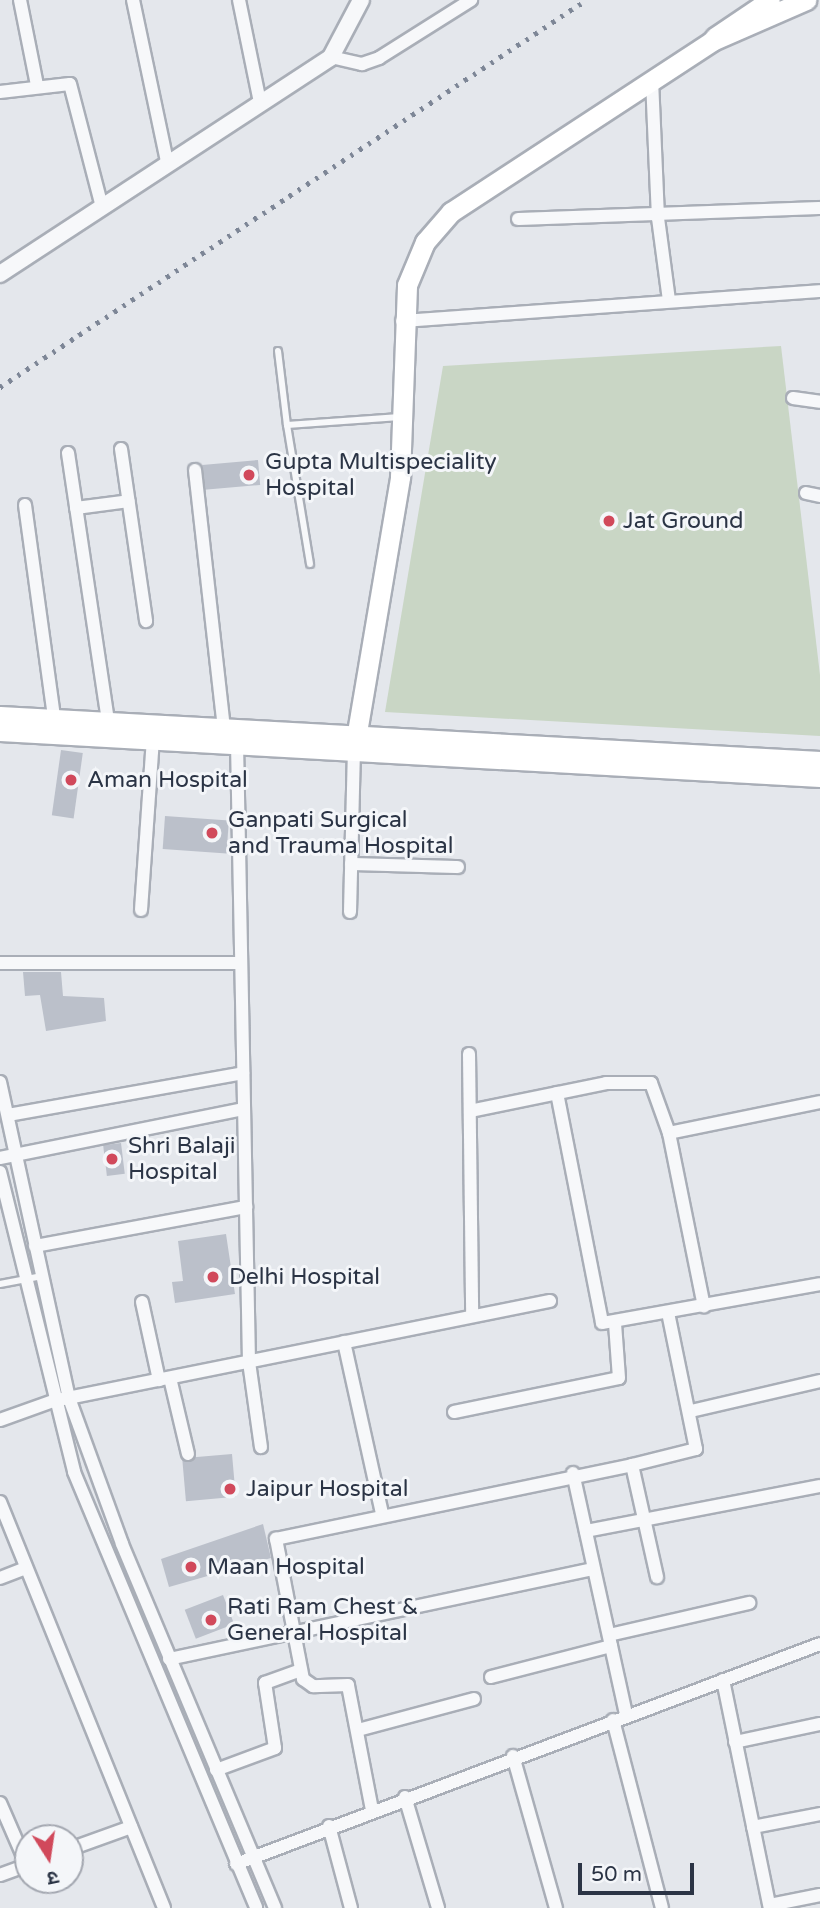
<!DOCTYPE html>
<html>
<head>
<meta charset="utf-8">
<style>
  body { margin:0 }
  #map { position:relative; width:820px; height:1908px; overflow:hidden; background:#e4e7ec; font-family:"Varela Round","Noto Sans Devanagari",sans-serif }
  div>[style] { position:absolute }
  .green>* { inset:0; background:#c9d6c5 }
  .building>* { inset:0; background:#bbc0ca; transform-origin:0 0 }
  .roads { filter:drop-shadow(2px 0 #a9aeb7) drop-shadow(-2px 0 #a9aeb7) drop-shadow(0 2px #a9aeb7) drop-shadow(0 -2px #a9aeb7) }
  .service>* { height:6px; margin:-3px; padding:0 3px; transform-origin:3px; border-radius:3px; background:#f7f8fa }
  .minor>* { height:12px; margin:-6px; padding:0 6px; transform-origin:6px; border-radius:6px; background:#f7f8fa }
  .tertiary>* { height:16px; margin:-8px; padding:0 8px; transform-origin:8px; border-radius:8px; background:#f7f8fa }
  .secondary>* { height:19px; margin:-9.5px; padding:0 9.5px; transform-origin:9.5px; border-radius:9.5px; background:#fff }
  .rail>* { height:4.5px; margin-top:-2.25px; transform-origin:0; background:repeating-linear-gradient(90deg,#7d8696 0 3.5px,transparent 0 10.5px) }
  .dots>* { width:19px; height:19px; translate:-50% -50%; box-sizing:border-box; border:4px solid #f4f6f9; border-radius:50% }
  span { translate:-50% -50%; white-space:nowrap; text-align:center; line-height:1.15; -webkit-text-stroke:6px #f4f6f9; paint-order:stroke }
  .poi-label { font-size:23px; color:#2b3445 }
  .left { translate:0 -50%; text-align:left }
  .north { position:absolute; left:14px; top:1824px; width:70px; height:70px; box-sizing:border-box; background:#f4f6f9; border:2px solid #a4a8b1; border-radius:50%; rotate:168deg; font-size:19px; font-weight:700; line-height:28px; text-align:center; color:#2b3445 }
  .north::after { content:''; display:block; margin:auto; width:24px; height:32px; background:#d1495b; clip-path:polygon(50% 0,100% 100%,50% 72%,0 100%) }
  .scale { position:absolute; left:578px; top:1863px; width:116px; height:32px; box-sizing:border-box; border:4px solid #2b3445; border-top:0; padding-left:9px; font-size:21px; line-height:24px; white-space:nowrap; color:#2b3445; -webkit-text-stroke:5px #f4f6f9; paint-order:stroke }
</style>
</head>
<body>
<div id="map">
  <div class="green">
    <div style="clip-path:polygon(781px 346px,820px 675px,820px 736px,385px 712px,443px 366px)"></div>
  </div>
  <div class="building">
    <div style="left:258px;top:460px;width:25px;height:56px;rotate:85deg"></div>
    <div style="left:61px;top:750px;width:22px;height:66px;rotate:8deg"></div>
    <div style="left:165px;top:816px;width:64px;height:33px;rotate:4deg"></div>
    <div style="clip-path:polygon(23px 972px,61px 972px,63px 996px,104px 998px,106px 1021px,46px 1031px,40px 995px,25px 996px)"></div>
    <div style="left:121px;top:1143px;width:31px;height:18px;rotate:83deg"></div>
    <div style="clip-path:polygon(226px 1234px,235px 1294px,175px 1303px,172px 1282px,183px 1281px,178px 1241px)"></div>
    <div style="left:232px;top:1454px;width:43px;height:50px;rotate:85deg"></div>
    <div style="clip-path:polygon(263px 1524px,271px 1558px,169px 1587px,161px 1559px)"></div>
    <div style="left:223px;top:1595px;width:31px;height:41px;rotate:69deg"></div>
  </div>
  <div class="roads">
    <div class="service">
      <div style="left:278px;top:351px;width:75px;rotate:83.1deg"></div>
      <div style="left:287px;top:425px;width:113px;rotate:-4deg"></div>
      <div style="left:287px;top:425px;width:141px;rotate:80.6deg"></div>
      <div style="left:0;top:1284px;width:43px;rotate:-10.8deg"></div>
    </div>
    <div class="minor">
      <div style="left:20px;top:0;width:87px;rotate:78.7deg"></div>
      <div style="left:133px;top:0;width:166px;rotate:78.1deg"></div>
      <div style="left:239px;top:0;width:104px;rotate:78.4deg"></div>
      <div style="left:331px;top:57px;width:32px;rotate:13deg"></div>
      <div style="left:362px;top:64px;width:18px;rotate:-19deg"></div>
      <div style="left:379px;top:58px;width:109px;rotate:-32.2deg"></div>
      <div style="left:652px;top:80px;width:138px;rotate:87.5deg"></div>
      <div style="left:658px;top:218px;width:83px;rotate:82.4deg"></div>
      <div style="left:0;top:92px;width:70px;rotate:-6.5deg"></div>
      <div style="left:70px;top:84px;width:127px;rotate:75.4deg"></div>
      <div style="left:518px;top:219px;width:302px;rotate:-2.1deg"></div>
      <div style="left:402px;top:321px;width:419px;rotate:-4.1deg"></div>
      <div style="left:793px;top:398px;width:27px;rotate:8deg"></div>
      <div style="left:121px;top:449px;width:174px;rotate:81.7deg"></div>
      <div style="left:68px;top:453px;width:270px;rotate:81.5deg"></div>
      <div style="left:195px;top:470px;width:259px;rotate:83.6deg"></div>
      <div style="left:806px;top:493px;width:14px;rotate:12deg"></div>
      <div style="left:25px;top:505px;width:215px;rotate:82.2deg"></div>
      <div style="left:76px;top:508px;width:53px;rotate:-7.5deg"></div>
      <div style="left:237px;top:743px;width:619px;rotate:88.89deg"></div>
      <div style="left:249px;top:1362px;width:86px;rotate:82deg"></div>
      <div style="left:351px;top:864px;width:107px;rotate:1.6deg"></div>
      <div style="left:141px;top:910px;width:172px;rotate:-86deg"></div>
      <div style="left:350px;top:912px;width:162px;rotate:-88.6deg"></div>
      <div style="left:0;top:963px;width:241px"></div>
      <div style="left:469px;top:1054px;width:262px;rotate:89.3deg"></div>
      <div style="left:0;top:1082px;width:323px;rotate:77.7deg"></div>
      <div style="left:69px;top:1398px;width:155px;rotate:70deg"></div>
      <div style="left:122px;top:1544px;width:395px;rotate:67.2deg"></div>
      <div style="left:557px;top:1093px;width:234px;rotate:78.9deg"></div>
      <div style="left:602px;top:1323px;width:221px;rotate:-10.1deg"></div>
      <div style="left:470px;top:1111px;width:139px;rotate:-11.6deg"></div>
      <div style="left:606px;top:1083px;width:45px"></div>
      <div style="left:651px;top:1083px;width:53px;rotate:70.2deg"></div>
      <div style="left:669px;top:1133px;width:177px;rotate:78.6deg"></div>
      <div style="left:8px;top:1115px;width:239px;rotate:-10.1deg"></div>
      <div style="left:669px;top:1133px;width:154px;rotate:-11.6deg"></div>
      <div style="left:0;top:1158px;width:249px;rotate:-11.4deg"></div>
      <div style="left:0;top:1172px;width:309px;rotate:76.1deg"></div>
      <div style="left:74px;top:1472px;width:472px;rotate:67.3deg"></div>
      <div style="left:35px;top:1246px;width:215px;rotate:-10.5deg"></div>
      <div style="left:142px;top:1302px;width:80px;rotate:77.7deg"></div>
      <div style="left:344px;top:1342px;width:176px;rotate:77.5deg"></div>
      <div style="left:170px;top:1378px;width:78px;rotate:76.7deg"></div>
      <div style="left:691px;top:1411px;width:132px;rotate:-13.1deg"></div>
      <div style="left:454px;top:1412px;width:168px;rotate:-11.6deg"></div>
      <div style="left:619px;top:1378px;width:54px;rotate:-94.2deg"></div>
      <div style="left:0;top:1420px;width:56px;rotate:-19.7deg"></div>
      <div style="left:53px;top:1401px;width:507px;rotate:-11.38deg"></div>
      <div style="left:632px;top:1465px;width:66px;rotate:-14deg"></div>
      <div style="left:696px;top:1449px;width:139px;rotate:-101.6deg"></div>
      <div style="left:573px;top:1473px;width:247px;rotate:77.6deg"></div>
      <div style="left:0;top:1502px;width:438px;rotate:68deg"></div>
      <div style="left:586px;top:1531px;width:238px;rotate:-10.9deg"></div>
      <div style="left:0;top:1578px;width:28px;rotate:-21deg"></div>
      <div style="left:609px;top:1635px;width:144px;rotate:-12.9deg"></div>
      <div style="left:169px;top:1659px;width:434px;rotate:-12deg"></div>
      <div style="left:491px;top:1677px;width:124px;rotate:-14.5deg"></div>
      <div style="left:723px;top:1680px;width:233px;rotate:78.4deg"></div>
      <div style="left:613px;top:1720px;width:194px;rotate:75.4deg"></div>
      <div style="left:358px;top:1730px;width:120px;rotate:-15deg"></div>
      <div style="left:735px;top:1742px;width:87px;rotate:-12deg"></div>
      <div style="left:513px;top:1756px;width:158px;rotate:74.2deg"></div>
      <div style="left:216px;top:1770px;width:63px;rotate:-20.4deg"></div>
      <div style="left:275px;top:1748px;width:66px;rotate:-98.7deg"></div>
      <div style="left:265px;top:1683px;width:37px;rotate:-20deg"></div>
      <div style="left:405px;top:1797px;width:116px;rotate:73.4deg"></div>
      <div style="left:0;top:1803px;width:68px;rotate:66.5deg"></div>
      <div style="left:372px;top:1810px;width:127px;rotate:-100.9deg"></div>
      <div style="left:348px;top:1685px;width:35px;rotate:178deg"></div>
      <div style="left:313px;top:1686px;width:12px;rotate:-145deg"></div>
      <div style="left:303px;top:1679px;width:143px;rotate:-100.9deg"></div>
      <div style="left:276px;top:1539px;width:364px;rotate:-11.7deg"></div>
      <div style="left:632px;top:1465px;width:115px;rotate:77.4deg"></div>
      <div style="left:329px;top:1826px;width:85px;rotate:75deg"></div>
      <div style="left:753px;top:1827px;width:68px;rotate:-11deg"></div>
      <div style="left:70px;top:1849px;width:65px;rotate:-19.8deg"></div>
      <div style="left:236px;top:1864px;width:624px;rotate:-20.64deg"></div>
      <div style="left:0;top:1875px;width:30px;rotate:-20deg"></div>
      <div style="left:770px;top:1905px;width:51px;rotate:-11.3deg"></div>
    </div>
    <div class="tertiary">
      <div style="left:0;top:274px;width:396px;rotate:-33.2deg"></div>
      <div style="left:331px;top:57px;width:64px;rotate:-62.2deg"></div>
    </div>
    <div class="secondary">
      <div style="left:715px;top:37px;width:66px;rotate:-33.9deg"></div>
      <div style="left:0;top:716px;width:821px;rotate:3.14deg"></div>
      <div style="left:0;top:731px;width:821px;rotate:3.21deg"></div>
      <div style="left:354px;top:750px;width:277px;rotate:-80.4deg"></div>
      <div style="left:400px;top:477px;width:192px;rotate:-87.9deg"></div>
      <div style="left:407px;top:285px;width:47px;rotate:-67.3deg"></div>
      <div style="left:425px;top:242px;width:40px;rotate:-49deg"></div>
      <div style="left:451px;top:212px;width:312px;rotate:-33.2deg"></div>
      <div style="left:712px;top:41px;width:103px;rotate:-23.6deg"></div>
    </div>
  </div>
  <div class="rail">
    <div style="left:0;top:387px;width:702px;rotate:-33.44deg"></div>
  </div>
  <div class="dots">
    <div style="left:249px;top:475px;background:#d1495b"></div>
    <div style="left:609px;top:521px;background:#d1495b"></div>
    <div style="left:71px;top:780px;background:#d1495b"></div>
    <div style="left:212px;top:833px;background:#d1495b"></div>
    <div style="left:112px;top:1159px;background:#d1495b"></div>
    <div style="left:213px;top:1277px;background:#d1495b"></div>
    <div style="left:230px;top:1489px;background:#d1495b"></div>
    <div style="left:191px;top:1567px;background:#d1495b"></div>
    <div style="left:211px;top:1620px;background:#d1495b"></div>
  </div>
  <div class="poi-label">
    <span class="left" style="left:265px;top:475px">Gupta Multispeciality<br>Hospital</span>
    <span class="left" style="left:623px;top:521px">Jat Ground</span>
    <span class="left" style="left:87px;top:780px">Aman Hospital</span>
    <span class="left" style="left:228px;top:833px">Ganpati Surgical<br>and Trauma Hospital</span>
    <span class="left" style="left:128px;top:1159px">Shri Balaji<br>Hospital</span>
    <span class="left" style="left:229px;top:1277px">Delhi Hospital</span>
    <span class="left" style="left:246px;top:1489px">Jaipur Hospital</span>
    <span class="left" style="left:207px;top:1567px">Maan Hospital</span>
    <span class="left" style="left:227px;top:1620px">Rati Ram Chest &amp;<br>General Hospital</span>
  </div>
  <div class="north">उ</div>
  <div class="scale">50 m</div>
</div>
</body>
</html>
